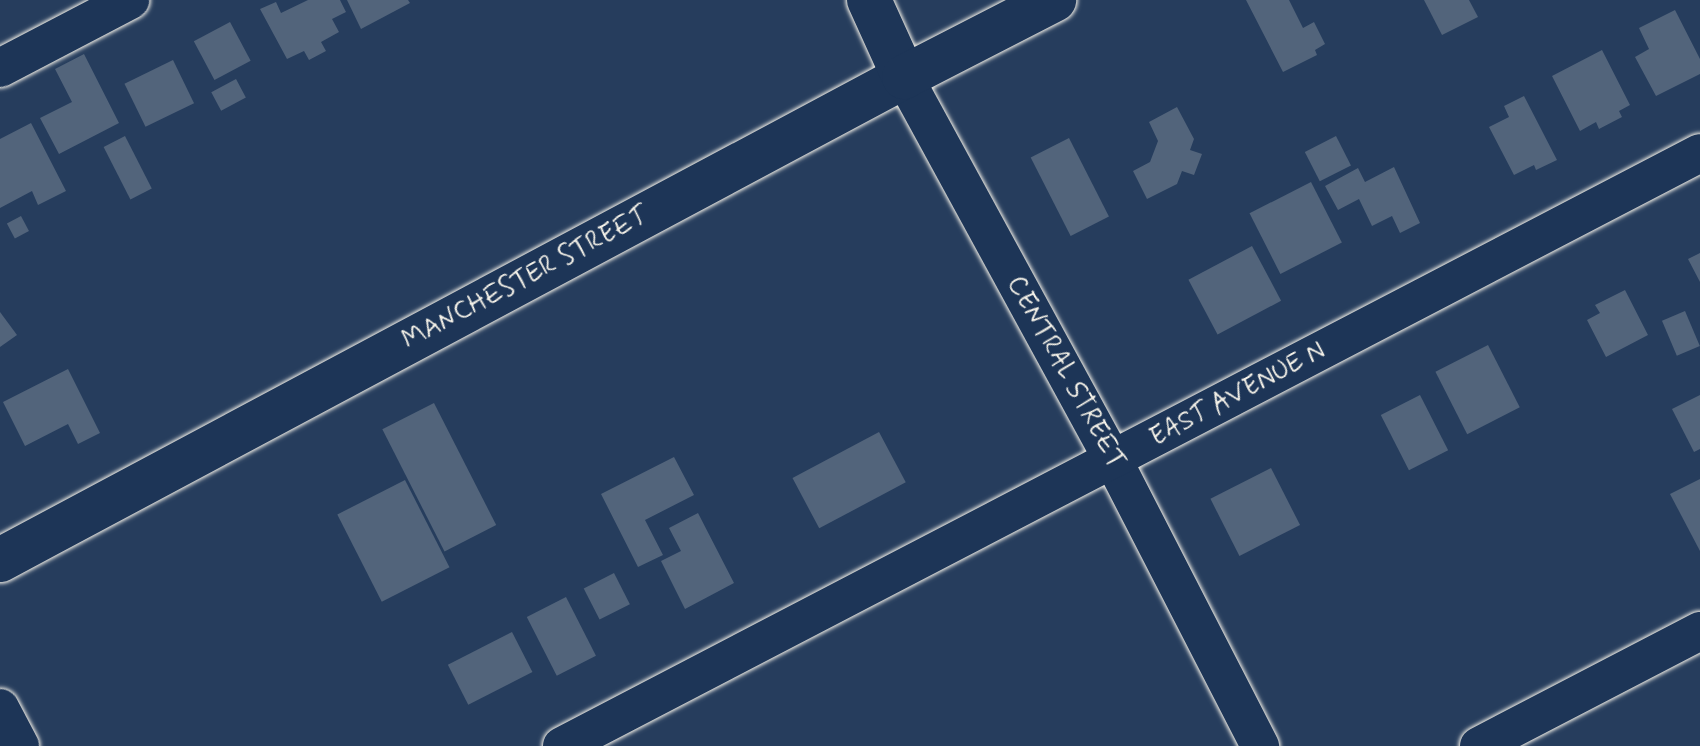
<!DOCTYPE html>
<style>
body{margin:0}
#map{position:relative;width:1700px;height:746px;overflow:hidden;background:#263d5d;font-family:Mynerve,sans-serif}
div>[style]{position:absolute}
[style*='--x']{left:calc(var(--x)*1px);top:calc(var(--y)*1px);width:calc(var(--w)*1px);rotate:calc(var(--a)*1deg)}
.building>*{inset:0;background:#52647b;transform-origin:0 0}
.roads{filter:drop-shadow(0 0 2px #f4f1e8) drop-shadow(0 0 2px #f4f1e8)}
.minor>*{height:38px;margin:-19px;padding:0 19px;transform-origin:19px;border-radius:19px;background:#1d3557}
.tertiary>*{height:44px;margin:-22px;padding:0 22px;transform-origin:22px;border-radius:22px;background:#1d3557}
.secondary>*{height:44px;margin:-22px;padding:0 22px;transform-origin:22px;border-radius:22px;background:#1d3557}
span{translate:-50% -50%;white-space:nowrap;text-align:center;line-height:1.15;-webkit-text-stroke:6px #1d3557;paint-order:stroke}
.street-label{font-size:26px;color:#f4f1e8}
</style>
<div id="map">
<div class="building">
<i style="clip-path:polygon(308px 0,340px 0,346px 12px,332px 19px,339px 32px,321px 42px,326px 51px,309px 60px,304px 51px,287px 59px,260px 9px,276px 2px,281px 13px)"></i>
<i style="clip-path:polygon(347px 0,408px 0,410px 3px,361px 29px)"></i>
<i style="clip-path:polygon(1246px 0,1289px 0,1303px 28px,1314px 22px,1325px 44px,1315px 50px,1317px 55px,1283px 72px)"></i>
<i style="clip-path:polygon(1424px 0,1469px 0,1478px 17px,1442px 35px)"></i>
<i style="clip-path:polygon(1675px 10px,1700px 59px,1700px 74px,1656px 96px,1635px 57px,1649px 49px,1639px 28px)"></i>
<i style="left:230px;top:22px;width:44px;height:41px;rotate:62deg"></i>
<i style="clip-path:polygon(1602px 50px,1630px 105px,1619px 111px,1622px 117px,1599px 129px,1596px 122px,1580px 131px,1552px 76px)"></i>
<i style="clip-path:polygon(84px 54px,119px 123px,59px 154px,40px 118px,72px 102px,55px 69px)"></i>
<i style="left:173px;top:60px;width:48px;height:54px;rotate:64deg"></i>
<i style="left:236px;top:79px;width:21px;height:28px;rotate:62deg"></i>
<i style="clip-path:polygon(1524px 96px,1557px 160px,1536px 170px,1534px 165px,1514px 175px,1489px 127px,1509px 117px,1504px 106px)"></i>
<i style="clip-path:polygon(1177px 107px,1194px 139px,1190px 150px,1202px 154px,1194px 175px,1182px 171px,1177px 184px,1147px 199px,1133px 171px,1150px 162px,1158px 141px,1149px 122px)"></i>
<i style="clip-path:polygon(31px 123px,66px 191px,38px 205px,32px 191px,0 208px,0 139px)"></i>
<i style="left:125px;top:136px;width:59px;height:24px;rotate:63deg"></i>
<i style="left:1336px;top:136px;width:33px;height:35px;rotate:63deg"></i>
<i style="left:1069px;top:138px;width:88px;height:43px;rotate:63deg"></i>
<i style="clip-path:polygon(1394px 167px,1420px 223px,1400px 233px,1392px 216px,1372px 226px,1359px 199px,1338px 210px,1325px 186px,1358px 168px,1365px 182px)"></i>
<i style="left:1311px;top:182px;width:68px;height:69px;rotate:63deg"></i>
<i style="left:21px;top:216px;width:17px;height:16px;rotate:62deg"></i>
<i style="left:1252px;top:246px;width:62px;height:72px;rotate:62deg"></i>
<i style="clip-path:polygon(1700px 253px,1700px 282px,1688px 259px)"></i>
<i style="clip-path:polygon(1625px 290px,1648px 335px,1606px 357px,1587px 320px,1600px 313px,1595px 305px)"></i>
<i style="left:1685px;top:311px;width:38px;height:25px;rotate:67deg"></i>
<i style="clip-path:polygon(0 312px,17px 335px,0 347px)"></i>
<i style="left:1488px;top:345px;width:70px;height:59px;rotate:63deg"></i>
<i style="clip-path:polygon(68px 369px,100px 433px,78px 444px,68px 424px,25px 446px,3px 402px)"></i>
<i style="left:1420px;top:395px;width:62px;height:44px;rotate:63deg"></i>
<i style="clip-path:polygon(1700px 395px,1700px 449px,1694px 452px,1672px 409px)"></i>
<i style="left:434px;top:403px;width:137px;height:58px;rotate:63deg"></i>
<i style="left:879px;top:432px;width:57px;height:98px;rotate:62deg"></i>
<i style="clip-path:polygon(674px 457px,694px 495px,645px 520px,663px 555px,638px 567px,601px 494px)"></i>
<i style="left:1271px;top:468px;width:64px;height:68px;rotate:63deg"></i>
<i style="clip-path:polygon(1700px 479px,1700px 551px,1670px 494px)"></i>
<i style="left:405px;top:480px;width:98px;height:76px;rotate:63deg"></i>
<i style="clip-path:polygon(698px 513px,734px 583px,685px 609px,661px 561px,681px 551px,669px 528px)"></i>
<i style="left:614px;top:573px;width:35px;height:34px;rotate:63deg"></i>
<i style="left:566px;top:597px;width:66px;height:44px;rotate:63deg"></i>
<i style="left:512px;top:632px;width:45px;height:72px;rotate:63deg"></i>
</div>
<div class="roads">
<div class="minor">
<i style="--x:0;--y:68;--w:147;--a:-27.6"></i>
<i style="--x:904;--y:77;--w:436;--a:61.4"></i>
<i style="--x:1113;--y:460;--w:322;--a:62.8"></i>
<i style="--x:0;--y:708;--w:43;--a:62.2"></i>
<i style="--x:562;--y:746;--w:1283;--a:-27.52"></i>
<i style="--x:1479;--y:746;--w:249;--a:-27.5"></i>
</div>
<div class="tertiary">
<i style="--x:0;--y:560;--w:1025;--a:-28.12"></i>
</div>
<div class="secondary">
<i style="--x:869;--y:0;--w:85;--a:65.6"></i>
<i style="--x:904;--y:77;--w:169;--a:-27.2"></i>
</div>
</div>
<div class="street-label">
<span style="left:526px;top:279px;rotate:-28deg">MANCHESTER STREET</span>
<span style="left:1065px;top:373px;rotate:61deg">CENTRAL STREET</span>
<span style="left:1238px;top:395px;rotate:-28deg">EAST AVENUE N</span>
</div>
</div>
